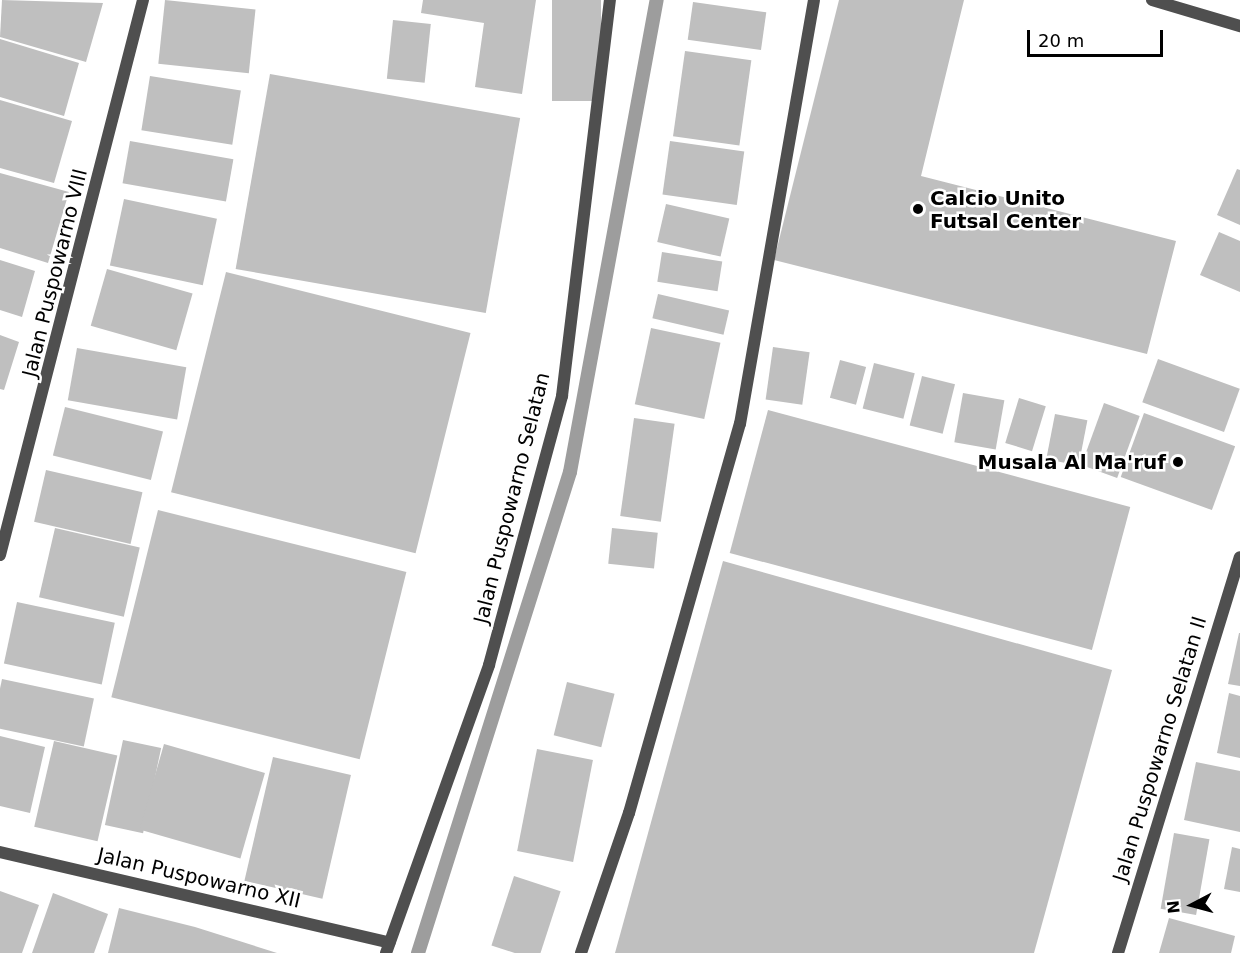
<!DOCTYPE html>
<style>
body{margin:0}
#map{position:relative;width:1240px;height:953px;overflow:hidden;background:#fff;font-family:"DejaVu Sans",sans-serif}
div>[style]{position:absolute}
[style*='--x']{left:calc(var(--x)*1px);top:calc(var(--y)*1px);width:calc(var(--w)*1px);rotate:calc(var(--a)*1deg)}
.stream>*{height:14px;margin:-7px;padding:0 7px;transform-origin:7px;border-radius:7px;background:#9d9d9d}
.building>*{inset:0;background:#bfbfbf;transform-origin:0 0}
.street>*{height:12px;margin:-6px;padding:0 6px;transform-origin:6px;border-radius:6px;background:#4f4f4f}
.dots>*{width:16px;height:16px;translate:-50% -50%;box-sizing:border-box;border:3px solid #fff;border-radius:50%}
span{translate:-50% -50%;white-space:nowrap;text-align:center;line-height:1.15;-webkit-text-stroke:5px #fff;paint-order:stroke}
.poi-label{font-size:20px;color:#000;font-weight:700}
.left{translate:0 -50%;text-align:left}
.right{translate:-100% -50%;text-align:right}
.street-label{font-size:20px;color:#000}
.north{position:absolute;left:1162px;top:875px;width:60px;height:60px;-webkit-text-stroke:4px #fff;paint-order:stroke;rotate:264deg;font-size:16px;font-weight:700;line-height:24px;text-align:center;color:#000}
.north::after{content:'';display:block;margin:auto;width:21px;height:27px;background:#000;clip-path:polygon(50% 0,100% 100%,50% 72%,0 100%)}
.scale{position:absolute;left:1027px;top:30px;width:136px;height:27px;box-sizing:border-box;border:3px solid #000;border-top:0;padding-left:8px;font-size:18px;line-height:21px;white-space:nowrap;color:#000;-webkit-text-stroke:4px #fff;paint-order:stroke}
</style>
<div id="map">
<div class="stream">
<i style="--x:418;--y:953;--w:504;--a:-72.46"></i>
<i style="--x:570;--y:472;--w:480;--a:-79.6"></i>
</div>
<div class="building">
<i style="clip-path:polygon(2px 0,103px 3px,86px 62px,0 37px)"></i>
<i style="left:165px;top:0;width:91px;height:64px;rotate:6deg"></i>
<i style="clip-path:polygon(423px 0,536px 0,522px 94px,475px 87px,484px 23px,421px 13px)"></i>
<i style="left:552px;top:0;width:49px;height:101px"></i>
<i style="clip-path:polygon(839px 0,964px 0,921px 176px,1176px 241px,1147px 354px,774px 260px)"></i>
<i style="left:693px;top:2px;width:74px;height:38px;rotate:8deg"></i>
<i style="left:393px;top:20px;width:38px;height:59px;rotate:6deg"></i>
<i style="clip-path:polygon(0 39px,79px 63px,64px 116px,0 97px)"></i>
<i style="left:685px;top:51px;width:67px;height:86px;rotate:8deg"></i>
<i style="left:270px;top:74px;width:254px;height:198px;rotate:10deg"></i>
<i style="left:150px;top:76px;width:92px;height:55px;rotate:9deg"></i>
<i style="clip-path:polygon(0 100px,72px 121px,54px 183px,0 168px)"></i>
<i style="left:130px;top:141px;width:105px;height:43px;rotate:10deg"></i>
<i style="left:670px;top:141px;width:75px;height:54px;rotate:8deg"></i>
<i style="clip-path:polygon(1237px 169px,1240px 170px,1240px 225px,1217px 215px)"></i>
<i style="clip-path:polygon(0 173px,69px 192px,48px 263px,0 248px)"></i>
<i style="left:124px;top:199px;width:95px;height:68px;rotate:12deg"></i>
<i style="left:666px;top:204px;width:65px;height:39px;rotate:13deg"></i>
<i style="clip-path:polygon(1219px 232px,1240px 241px,1240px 292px,1200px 275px)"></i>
<i style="left:662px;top:252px;width:61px;height:30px;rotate:9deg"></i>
<i style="clip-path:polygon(0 260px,35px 271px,22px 317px,0 310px)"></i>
<i style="left:107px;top:269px;width:89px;height:59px;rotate:16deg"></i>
<i style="left:226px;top:272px;width:252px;height:227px;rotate:14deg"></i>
<i style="left:658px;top:294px;width:73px;height:25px;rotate:13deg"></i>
<i style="left:651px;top:328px;width:71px;height:78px;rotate:12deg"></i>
<i style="clip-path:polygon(0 335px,19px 342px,4px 390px,0 389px)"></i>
<i style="left:773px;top:347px;width:37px;height:53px;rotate:8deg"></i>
<i style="left:77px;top:348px;width:111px;height:53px;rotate:10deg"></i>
<i style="left:1158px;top:359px;width:87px;height:46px;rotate:20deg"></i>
<i style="left:840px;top:360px;width:27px;height:39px;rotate:15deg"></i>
<i style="left:874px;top:363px;width:42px;height:47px;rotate:14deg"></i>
<i style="left:922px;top:376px;width:34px;height:51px;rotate:14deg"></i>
<i style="left:963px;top:393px;width:42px;height:50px;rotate:10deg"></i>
<i style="left:1019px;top:398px;width:28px;height:47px;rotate:17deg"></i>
<i style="left:1104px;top:403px;width:38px;height:66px;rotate:20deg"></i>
<i style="left:65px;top:407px;width:101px;height:50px;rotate:14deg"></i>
<i style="left:768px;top:410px;width:375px;height:148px;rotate:15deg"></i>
<i style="left:1144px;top:413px;width:97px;height:68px;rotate:20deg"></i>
<i style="left:1055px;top:414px;width:33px;height:46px;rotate:11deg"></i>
<i style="left:634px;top:418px;width:41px;height:99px;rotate:8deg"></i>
<i style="left:46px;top:470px;width:99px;height:53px;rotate:13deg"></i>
<i style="left:158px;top:510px;width:256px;height:193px;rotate:14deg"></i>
<i style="left:55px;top:528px;width:87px;height:71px;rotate:13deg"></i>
<i style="left:612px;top:528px;width:46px;height:36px;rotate:6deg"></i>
<i style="clip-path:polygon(723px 561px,1112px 670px,1034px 953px,615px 953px)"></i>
<i style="left:17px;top:602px;width:100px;height:63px;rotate:12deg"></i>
<i style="clip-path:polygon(1239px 633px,1240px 633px,1240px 686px,1228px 684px)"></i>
<i style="left:2px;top:679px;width:94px;height:49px;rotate:12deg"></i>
<i style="left:567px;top:682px;width:49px;height:55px;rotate:14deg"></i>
<i style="clip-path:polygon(1229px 693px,1240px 696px,1240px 758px,1217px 753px)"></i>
<i style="clip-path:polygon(0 736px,45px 747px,30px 813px,0 806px)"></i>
<i style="left:123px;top:740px;width:39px;height:87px;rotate:12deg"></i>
<i style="left:54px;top:741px;width:65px;height:88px;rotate:13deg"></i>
<i style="left:164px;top:744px;width:105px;height:89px;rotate:16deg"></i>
<i style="left:537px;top:749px;width:57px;height:104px;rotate:11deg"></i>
<i style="left:273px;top:757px;width:80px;height:127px;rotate:13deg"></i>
<i style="clip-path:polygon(1196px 762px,1240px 771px,1240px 832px,1184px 820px)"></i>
<i style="left:1174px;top:833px;width:36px;height:77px;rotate:10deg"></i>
<i style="clip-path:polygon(1232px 847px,1240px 849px,1240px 892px,1224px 889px)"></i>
<i style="left:514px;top:876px;width:49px;height:73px;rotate:18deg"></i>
<i style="clip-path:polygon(0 891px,39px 905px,22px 953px,0 953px)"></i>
<i style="clip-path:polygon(53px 893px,108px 914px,94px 953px,32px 953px)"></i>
<i style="clip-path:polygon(119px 908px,195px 927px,277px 953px,108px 953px)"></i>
<i style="clip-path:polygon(1169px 918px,1235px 936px,1231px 953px,1159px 953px)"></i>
</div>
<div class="street">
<i style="--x:1152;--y:0;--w:92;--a:16.5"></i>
<i style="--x:0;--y:555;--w:573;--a:-75.55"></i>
<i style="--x:0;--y:852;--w:400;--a:13.1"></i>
<i style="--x:386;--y:953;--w:306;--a:-70.3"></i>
<i style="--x:489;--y:665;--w:279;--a:-74.8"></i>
<i style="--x:562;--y:396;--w:399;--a:-83.1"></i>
<i style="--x:581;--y:953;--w:148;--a:-71.1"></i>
<i style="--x:629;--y:813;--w:405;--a:-74.1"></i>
<i style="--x:740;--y:424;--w:430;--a:-80.1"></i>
<i style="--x:1118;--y:953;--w:414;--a:-72.9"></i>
</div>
<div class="dots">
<i style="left:918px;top:209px;background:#000"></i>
<i style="left:1178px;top:462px;background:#000"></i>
</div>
<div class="poi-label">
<span class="left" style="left:930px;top:210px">Calcio Unito<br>Futsal Center</span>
<span class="right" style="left:1166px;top:462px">Musala Al Ma'ruf</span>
</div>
<div class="street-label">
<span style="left:55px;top:273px;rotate:-76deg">Jalan Puspowarno VIII</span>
<span style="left:512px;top:498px;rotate:-76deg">Jalan Puspowarno Selatan</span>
<span style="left:1160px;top:749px;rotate:-73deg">Jalan Puspowarno Selatan II</span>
<span style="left:199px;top:878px;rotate:13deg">Jalan Puspowarno XII</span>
</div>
<div class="north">N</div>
<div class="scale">20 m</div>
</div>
